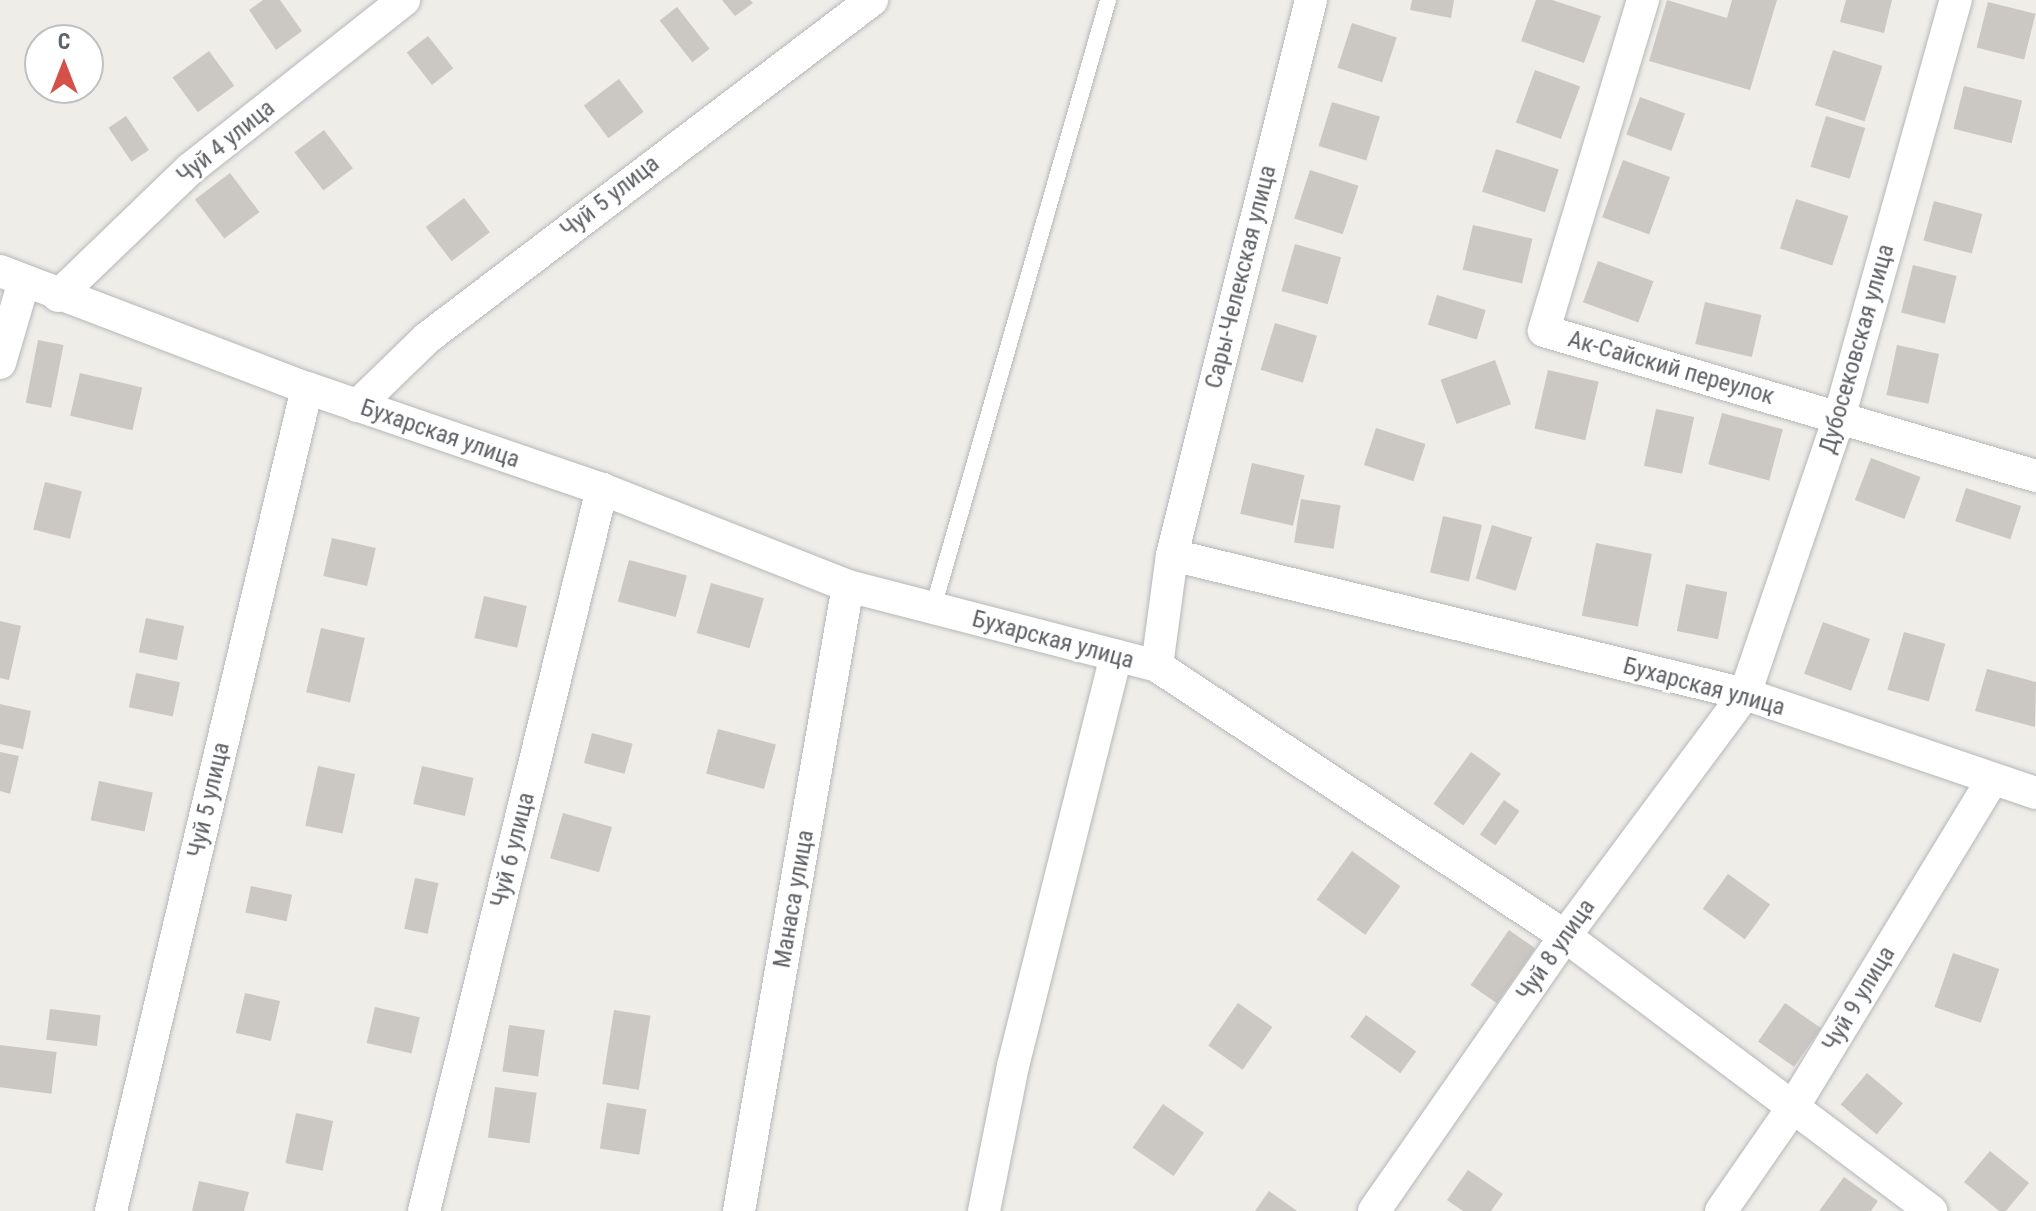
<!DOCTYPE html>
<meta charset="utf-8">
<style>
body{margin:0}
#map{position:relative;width:2036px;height:1211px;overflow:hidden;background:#efede8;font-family:"Roboto Condensed",sans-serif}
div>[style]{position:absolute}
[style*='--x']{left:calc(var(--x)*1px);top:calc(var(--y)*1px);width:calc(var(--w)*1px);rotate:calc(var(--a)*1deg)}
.building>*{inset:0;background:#cbc8c4;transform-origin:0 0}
.roads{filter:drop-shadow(0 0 2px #b4b7ba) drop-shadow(0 0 2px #b4b7ba)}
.lane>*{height:16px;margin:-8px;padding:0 8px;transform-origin:8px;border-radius:8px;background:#fff}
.street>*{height:32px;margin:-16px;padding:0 16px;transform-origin:16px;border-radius:16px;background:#fff}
span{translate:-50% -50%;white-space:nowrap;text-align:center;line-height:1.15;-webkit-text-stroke:6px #fff;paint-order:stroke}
.street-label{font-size:24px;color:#5f6266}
.north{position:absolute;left:24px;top:24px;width:80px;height:80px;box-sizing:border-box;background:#fff;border:2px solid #bfc0c2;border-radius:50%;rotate:0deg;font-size:22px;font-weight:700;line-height:32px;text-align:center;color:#5f6266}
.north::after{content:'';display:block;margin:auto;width:28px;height:36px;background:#d55048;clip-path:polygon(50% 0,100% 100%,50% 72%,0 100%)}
</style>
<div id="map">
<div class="building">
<i style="clip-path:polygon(263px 0,280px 0,302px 31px,276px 50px,249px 10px)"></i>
<i style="clip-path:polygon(722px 0,750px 0,753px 3px,735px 16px)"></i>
<i style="clip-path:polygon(1412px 0,1454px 0,1451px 18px,1410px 10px)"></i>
<i style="clip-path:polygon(1536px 0,1552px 0,1601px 16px,1584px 63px,1521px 41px)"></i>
<i style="clip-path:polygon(1667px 0,1727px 18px,1732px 0,1777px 0,1750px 90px,1649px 61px)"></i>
<i style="clip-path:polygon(1846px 0,1892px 0,1884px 33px,1840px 22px)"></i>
<i style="left:1988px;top:2px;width:49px;height:47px;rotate:14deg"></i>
<i style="left:677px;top:7px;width:53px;height:22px;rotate:52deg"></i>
<i style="left:1352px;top:23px;width:47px;height:47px;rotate:18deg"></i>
<i style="left:428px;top:36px;width:41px;height:27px;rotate:52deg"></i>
<i style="left:1833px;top:50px;width:52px;height:58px;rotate:18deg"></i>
<i style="left:209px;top:51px;width:43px;height:45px;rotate:54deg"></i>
<i style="left:1535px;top:70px;width:48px;height:56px;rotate:20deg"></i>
<i style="left:619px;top:79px;width:41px;height:44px;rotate:53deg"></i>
<i style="left:1964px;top:86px;width:60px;height:44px;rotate:14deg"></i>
<i style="left:1640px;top:97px;width:48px;height:40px;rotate:20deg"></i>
<i style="left:1332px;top:102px;width:50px;height:46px;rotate:17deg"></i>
<i style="left:126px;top:116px;width:41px;height:21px;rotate:56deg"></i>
<i style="left:1826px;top:116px;width:41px;height:53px;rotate:17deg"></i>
<i style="left:324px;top:130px;width:48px;height:37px;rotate:53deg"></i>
<i style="left:1496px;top:149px;width:66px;height:45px;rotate:18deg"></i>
<i style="left:1623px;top:160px;width:50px;height:61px;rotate:20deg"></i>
<i style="left:1310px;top:170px;width:51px;height:51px;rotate:18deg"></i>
<i style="left:230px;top:173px;width:49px;height:44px;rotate:53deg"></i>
<i style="left:464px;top:198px;width:43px;height:48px;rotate:53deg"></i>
<i style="left:1796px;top:199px;width:55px;height:52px;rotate:18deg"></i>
<i style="left:1934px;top:201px;width:50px;height:41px;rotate:15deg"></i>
<i style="left:1473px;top:225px;width:61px;height:46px;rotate:13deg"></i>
<i style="left:1295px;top:244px;width:48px;height:49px;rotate:16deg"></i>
<i style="left:1598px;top:261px;width:59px;height:44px;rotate:20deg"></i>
<i style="left:1913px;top:265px;width:45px;height:49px;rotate:14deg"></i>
<i style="left:1437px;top:295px;width:51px;height:31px;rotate:17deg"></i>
<i style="left:1705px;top:302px;width:58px;height:43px;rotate:13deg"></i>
<i style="left:1275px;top:323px;width:44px;height:49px;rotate:17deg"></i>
<i style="left:38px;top:340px;width:26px;height:64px;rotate:11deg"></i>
<i style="left:1897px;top:345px;width:43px;height:51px;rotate:12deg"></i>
<i style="left:1495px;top:360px;width:47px;height:58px;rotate:70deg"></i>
<i style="left:1548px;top:370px;width:52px;height:60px;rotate:13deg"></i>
<i style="left:80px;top:373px;width:64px;height:44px;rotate:13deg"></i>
<i style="left:1656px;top:409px;width:39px;height:58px;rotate:12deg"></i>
<i style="left:1722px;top:413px;width:63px;height:53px;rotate:15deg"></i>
<i style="left:1376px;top:428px;width:52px;height:39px;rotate:18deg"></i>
<i style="left:1871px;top:458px;width:53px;height:45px;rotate:21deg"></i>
<i style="left:1252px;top:463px;width:54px;height:52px;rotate:13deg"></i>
<i style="left:45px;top:482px;width:38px;height:49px;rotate:14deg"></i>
<i style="left:1966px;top:488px;width:58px;height:35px;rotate:18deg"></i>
<i style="left:1301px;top:499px;width:40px;height:44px;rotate:9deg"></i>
<i style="left:1443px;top:516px;width:40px;height:58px;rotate:13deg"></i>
<i style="left:1492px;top:525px;width:42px;height:56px;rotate:17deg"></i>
<i style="left:332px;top:538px;width:45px;height:39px;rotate:13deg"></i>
<i style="left:1596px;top:543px;width:57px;height:74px;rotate:11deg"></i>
<i style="left:629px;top:560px;width:60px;height:43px;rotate:15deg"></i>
<i style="left:711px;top:583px;width:55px;height:52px;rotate:16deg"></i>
<i style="left:1686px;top:584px;width:42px;height:48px;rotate:11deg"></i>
<i style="left:484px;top:596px;width:44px;height:43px;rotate:13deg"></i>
<i style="left:146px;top:618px;width:39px;height:35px;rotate:12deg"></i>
<i style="clip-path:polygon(0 621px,21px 626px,9px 680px,0 678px)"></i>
<i style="left:1823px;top:622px;width:50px;height:55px;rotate:20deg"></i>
<i style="left:321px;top:628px;width:45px;height:66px;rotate:13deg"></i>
<i style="left:1904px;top:632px;width:43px;height:60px;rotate:16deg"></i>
<i style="clip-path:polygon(1987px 669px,2036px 682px,2035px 727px,1975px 711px)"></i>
<i style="left:136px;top:673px;width:45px;height:35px;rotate:12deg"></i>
<i style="clip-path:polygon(0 704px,31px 711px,23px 749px,0 744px)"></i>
<i style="left:718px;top:729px;width:60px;height:46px;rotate:15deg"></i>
<i style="left:592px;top:733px;width:42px;height:31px;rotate:15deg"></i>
<i style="clip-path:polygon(0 752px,19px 756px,10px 794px,0 791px)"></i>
<i style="left:1471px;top:752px;width:37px;height:64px;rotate:36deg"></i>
<i style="left:318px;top:766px;width:38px;height:61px;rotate:12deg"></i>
<i style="left:422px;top:766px;width:53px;height:39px;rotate:13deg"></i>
<i style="left:99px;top:781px;width:55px;height:40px;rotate:12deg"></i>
<i style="left:1504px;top:800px;width:19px;height:42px;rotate:35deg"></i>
<i style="left:563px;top:813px;width:51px;height:47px;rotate:16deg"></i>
<i style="left:1352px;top:851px;width:60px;height:60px;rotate:36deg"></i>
<i style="left:1728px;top:874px;width:52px;height:43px;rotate:36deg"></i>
<i style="left:415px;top:878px;width:24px;height:52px;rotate:12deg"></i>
<i style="left:251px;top:886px;width:42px;height:27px;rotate:12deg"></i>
<i style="left:1509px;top:930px;width:32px;height:67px;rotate:35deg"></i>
<i style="left:1953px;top:953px;width:49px;height:57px;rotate:19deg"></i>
<i style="left:245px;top:993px;width:36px;height:41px;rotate:13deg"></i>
<i style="left:1238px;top:1003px;width:42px;height:52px;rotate:35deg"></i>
<i style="left:1785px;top:1003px;width:44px;height:47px;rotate:35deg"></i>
<i style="left:375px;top:1007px;width:46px;height:37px;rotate:13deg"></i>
<i style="left:50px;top:1009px;width:51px;height:31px;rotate:7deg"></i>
<i style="left:614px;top:1010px;width:37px;height:75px;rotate:9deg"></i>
<i style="left:1366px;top:1015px;width:62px;height:27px;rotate:36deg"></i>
<i style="left:509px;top:1025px;width:36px;height:47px;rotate:8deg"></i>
<i style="left:0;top:1045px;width:57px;height:42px;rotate:7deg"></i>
<i style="left:1867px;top:1073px;width:47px;height:41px;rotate:40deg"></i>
<i style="left:495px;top:1087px;width:42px;height:51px;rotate:8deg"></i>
<i style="left:607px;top:1103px;width:40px;height:46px;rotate:9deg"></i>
<i style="left:1163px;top:1104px;width:50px;height:53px;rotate:35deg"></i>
<i style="left:296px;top:1113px;width:38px;height:51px;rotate:12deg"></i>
<i style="clip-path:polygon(1990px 1151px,2029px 1183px,2006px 1211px,1999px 1211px,1964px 1182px)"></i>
<i style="clip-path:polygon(1468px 1170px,1503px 1194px,1491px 1211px,1463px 1211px,1447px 1200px)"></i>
<i style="clip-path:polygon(1844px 1177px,1878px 1201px,1871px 1211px,1819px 1211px)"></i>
<i style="clip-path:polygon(199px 1181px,249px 1192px,244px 1211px,192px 1211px)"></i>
<i style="clip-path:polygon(1269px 1191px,1297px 1211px,1255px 1211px)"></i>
</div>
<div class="roads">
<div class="lane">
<i style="--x:933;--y:608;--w:633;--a:-73.94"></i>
</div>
<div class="street">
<i style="--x:1643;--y:0;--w:345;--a:106.7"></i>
<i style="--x:1544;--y:331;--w:513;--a:16.42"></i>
<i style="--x:0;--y:271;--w:329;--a:20.9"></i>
<i style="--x:307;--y:388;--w:312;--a:18.9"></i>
<i style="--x:602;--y:489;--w:264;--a:21.5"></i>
<i style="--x:848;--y:586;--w:319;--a:14.5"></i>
<i style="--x:1157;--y:666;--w:112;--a:-82.3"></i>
<i style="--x:1172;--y:555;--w:572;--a:-75.94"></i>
<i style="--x:58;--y:296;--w:183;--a:-43.9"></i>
<i style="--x:190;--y:169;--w:273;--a:-38.3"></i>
<i style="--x:0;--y:363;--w:85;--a:-73.7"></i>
<i style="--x:357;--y:406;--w:98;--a:-44.2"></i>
<i style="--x:427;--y:338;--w:559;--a:-37.22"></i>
<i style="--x:1172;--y:555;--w:590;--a:13.64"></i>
<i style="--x:1745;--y:694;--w:307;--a:18.8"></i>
<i style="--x:1157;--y:666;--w:489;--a:33.5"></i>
<i style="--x:1565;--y:936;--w:458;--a:36.9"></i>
<i style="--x:111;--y:1211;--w:846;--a:-76.6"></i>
<i style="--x:424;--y:1211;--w:744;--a:-76.15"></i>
<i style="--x:739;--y:1211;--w:634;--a:-80.11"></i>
<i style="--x:984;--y:1211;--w:148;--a:-78.7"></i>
<i style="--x:1013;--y:1066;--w:423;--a:-75.9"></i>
<i style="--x:1374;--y:1211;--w:335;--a:-55.2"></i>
<i style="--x:1565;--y:936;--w:302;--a:-53.4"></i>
<i style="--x:1745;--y:694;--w:292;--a:-71.2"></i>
<i style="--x:1839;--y:418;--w:434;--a:-74.4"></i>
<i style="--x:1721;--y:1211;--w:130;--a:-55.3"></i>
<i style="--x:1795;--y:1104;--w:377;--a:-58.7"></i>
</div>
</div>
<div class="street-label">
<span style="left:226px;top:142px;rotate:-39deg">Чуй 4 улица</span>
<span style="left:610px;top:197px;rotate:-38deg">Чуй 5 улица</span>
<span style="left:1241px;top:277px;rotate:-76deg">Сары-Челекская улица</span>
<span style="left:1857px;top:349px;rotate:-74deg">Дубосековская улица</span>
<span style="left:1671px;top:368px;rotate:16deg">Ак-Сайский переулок</span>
<span style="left:440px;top:434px;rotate:19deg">Бухарская улица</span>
<span style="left:1053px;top:640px;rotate:15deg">Бухарская улица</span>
<span style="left:1704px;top:687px;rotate:15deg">Бухарская улица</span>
<span style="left:209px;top:800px;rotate:-77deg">Чуй 5 улица</span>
<span style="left:513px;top:850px;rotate:-76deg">Чуй 6 улица</span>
<span style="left:794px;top:899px;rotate:-80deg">Манаса улица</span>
<span style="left:1556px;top:950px;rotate:-55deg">Чуй 8 улица</span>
<span style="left:1859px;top:999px;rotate:-59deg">Чуй 9 улица</span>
</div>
<div class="north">С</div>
</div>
